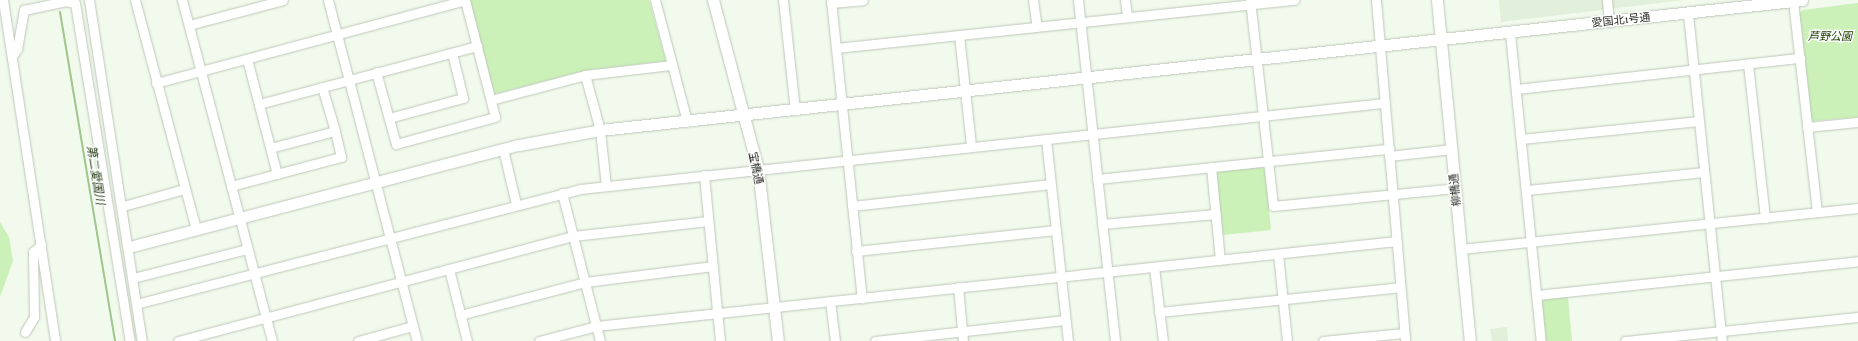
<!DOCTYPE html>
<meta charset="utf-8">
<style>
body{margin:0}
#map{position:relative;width:1858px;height:341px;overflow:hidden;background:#f1faec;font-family:"Playfair Display","Noto Sans JP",serif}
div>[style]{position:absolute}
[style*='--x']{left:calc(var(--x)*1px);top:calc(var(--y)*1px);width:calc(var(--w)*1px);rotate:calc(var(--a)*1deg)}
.built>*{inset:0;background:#e2f0db}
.green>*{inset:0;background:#cbf1b8}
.stream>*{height:2px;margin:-1px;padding:0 1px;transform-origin:1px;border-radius:1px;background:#9fc68b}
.roads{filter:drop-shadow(0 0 1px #bdc7b9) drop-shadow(0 0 1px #bdc7b9)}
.minor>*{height:9px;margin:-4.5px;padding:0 4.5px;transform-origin:4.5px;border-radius:4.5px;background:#fff}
.tertiary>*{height:11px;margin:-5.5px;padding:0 5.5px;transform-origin:5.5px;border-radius:5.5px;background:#fff}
span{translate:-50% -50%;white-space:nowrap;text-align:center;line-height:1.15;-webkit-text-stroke:3px #fff;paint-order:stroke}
.street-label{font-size:11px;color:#292c27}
.park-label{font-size:11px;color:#1e4001;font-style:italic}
.water-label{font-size:12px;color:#1e360d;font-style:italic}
</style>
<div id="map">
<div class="built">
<i style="clip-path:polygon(1499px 0,1684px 0,1501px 22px)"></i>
<i style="clip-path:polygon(1507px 327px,1508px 341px,1492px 341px,1490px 329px)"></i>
</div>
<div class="green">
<i style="clip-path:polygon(470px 0,649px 0,666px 61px,588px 70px,494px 94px)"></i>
<i style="clip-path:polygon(1858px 3px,1858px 117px,1813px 121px,1810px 117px,1798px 15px,1803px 10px)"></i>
<i style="clip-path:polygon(1260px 167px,1265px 169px,1271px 230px,1223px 235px,1216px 175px,1218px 171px)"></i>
<i style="clip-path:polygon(0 222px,9px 237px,13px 261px,0 297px)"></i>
<i style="clip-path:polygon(1568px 297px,1572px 341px,1545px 341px,1542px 302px,1545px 298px)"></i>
</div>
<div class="stream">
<i style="--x:60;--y:12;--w:334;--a:80.5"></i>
</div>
<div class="roads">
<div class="minor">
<i style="--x:3;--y:0;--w:345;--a:81.3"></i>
<i style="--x:89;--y:0;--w:345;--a:81.2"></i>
<i style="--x:135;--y:0;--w:238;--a:75.1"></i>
<i style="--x:182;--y:0;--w:353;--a:75.2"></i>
<i style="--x:328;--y:0;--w:352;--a:75.4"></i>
<i style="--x:655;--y:0;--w:125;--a:75.2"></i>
<i style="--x:783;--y:0;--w:111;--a:83.8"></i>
<i style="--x:831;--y:0;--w:300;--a:84.1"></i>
<i style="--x:1033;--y:0;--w:27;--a:82"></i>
<i style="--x:1078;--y:0;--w:343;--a:83.8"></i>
<i style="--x:1125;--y:0;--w:17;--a:83"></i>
<i style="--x:1250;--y:0;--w:207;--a:83.6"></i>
<i style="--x:1273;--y:206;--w:183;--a:-5.6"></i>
<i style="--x:1376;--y:0;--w:342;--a:85.1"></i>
<i style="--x:1607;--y:0;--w:21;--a:85"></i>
<i style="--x:1793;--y:1;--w:211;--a:83.5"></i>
<i style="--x:831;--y:3;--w:32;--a:-5"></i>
<i style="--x:1688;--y:14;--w:329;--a:84.1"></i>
<i style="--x:189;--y:25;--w:97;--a:-14.9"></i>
<i style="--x:1510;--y:33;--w:310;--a:84.3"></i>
<i style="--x:959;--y:35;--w:112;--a:83.8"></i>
<i style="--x:836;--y:48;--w:461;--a:-6"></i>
<i style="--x:12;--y:56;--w:9;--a:-54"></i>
<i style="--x:17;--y:49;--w:40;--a:-80"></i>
<i style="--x:24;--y:10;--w:43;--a:-12.1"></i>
<i style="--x:66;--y:1;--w:9;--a:13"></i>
<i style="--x:75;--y:3;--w:342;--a:80.8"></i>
<i style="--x:247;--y:59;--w:119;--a:75.4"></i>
<i style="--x:1748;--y:64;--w:155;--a:83.7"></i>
<i style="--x:376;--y:72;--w:75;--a:74.5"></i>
<i style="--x:396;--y:144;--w:103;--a:-15.3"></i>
<i style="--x:495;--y:117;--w:121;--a:-104.4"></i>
<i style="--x:585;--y:75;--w:57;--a:74.7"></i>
<i style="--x:600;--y:130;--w:56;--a:83.9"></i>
<i style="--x:156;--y:83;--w:320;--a:-15"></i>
<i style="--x:322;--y:87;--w:46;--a:73.5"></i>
<i style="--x:1517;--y:89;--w:285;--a:-6.3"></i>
<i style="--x:491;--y:100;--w:97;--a:-14.9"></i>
<i style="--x:585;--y:75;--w:88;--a:-6.6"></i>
<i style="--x:259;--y:104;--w:226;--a:-14.9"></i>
<i style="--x:389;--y:118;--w:77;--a:-15.1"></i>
<i style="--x:463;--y:98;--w:46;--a:-103.7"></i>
<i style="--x:1807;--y:127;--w:51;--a:-5.6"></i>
<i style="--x:1046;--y:139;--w:203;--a:83.8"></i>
<i style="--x:1521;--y:139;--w:179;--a:-5.8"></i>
<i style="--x:503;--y:149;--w:57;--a:76.7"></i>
<i style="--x:1389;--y:156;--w:63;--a:-6.3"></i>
<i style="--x:1211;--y:167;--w:93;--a:84.5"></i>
<i style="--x:704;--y:175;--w:167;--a:84.5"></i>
<i style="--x:1097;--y:179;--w:294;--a:-5.9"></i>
<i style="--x:231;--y:186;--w:114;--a:-14.8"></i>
<i style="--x:341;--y:157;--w:27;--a:-103"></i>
<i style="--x:335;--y:131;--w:67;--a:165.3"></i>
<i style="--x:1527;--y:190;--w:178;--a:-5.8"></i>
<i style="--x:562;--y:193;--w:153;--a:75.6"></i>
<i style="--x:123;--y:206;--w:63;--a:-15.6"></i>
<i style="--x:852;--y:206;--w:200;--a:-6.3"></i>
<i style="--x:1102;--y:224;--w:114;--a:-5"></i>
<i style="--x:1461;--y:249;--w:399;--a:-5.9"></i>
<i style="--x:856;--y:251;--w:201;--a:-6"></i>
<i style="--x:1278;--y:254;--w:87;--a:84.1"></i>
<i style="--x:1154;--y:267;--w:75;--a:83.1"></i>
<i style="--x:449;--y:269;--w:74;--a:76"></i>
<i style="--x:133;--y:278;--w:118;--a:-14.3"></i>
<i style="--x:958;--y:287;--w:54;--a:84.7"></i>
<i style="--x:1537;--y:295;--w:323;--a:-6"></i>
<i style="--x:830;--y:301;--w:40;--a:82.9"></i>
<i style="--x:136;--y:304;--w:459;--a:-14.5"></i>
<i style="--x:580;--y:189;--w:809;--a:-6.11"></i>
<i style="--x:1159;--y:312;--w:242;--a:-5.9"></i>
<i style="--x:460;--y:315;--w:129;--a:-14.8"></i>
<i style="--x:585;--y:282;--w:129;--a:-7.1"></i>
<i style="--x:25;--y:332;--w:17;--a:-59"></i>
<i style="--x:34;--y:317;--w:65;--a:-90.9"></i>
<i style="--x:33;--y:252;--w:11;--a:-41"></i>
<i style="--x:178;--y:341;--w:409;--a:-14.9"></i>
<i style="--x:573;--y:236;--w:136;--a:-6.3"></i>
<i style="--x:358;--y:341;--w:57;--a:-15.3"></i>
<i style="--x:539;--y:341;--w:59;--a:-14.7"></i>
<i style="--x:596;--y:326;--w:805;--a:-6.06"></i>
<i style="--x:875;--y:341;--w:191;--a:-6.3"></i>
<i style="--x:1323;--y:341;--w:81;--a:-5.6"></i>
<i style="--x:1625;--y:341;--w:234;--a:-5.9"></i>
</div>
<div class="tertiary">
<i style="--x:713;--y:0;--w:175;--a:75.1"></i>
<i style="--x:758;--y:169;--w:173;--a:83.4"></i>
<i style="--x:1437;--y:0;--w:343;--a:84.5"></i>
<i style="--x:129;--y:247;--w:403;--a:-14.7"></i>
<i style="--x:519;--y:145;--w:82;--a:-10.5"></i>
<i style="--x:600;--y:130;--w:1209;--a:-6.17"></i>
</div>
</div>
<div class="street-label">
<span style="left:1621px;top:20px;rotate:-6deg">愛国北1号通</span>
<span style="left:756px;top:168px;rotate:79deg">宝橋通</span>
<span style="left:1455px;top:190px;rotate:-95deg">柳橋通</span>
</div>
<div class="park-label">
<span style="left:1830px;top:36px">芦野公園</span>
</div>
<div class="water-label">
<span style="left:96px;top:175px;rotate:81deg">第二愛国川</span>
</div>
</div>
